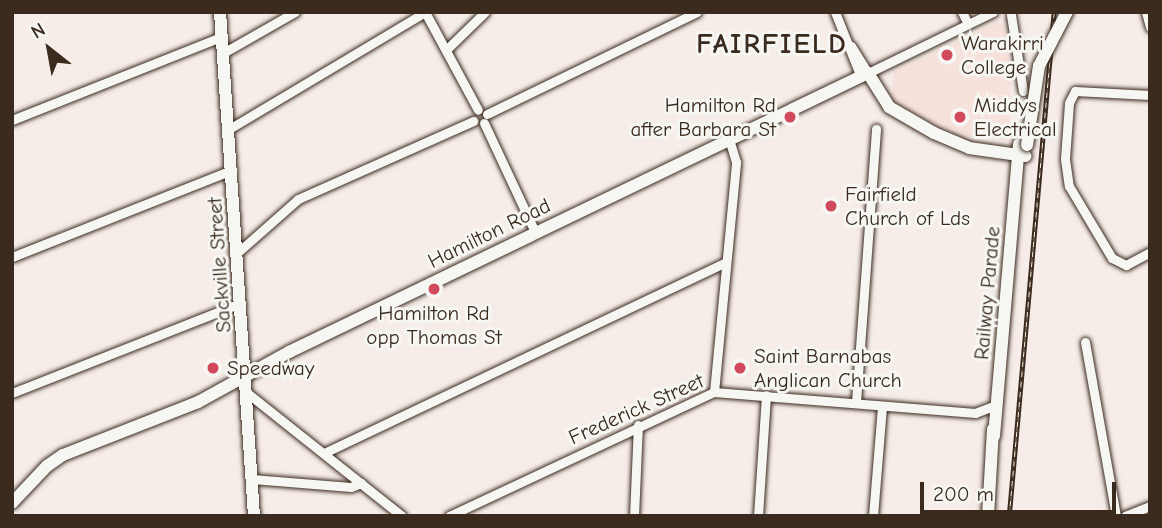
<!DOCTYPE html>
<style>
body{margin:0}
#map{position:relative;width:1162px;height:528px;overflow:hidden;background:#f6ede8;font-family:"Comic Neue",sans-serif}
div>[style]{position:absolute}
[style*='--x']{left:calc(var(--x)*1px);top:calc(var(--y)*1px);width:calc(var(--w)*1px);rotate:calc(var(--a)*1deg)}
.built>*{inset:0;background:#f7e2db}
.roads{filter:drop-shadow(0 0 2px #3b2a1e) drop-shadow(0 0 2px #3b2a1e)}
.minor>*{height:9px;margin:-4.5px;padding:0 4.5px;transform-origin:4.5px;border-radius:4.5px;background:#f6f6f2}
.major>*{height:12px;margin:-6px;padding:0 6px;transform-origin:6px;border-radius:6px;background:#f6f6f2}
.rail>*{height:4.5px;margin-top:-2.25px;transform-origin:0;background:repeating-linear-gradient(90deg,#f6f6f2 0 5px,#3b2a1e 0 10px);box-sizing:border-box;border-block:2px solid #3b2a1e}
.bridges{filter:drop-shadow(0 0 2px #3b2a1e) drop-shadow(0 0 2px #3b2a1e)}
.major-bridge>*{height:12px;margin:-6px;padding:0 6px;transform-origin:6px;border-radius:6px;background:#f6f6f2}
.dots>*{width:19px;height:19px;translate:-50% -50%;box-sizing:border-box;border:4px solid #f6f6f2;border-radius:50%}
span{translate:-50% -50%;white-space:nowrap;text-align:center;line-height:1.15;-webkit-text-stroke:6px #f6f6f2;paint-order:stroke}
.poi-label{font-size:21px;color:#3b2a1e}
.left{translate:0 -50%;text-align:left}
.right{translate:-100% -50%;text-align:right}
.street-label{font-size:21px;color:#3b2a1e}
.district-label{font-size:28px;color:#3b2a1e;font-weight:700;letter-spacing:2px}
.frame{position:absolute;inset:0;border:14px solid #3b2a1e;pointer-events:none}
.north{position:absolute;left:14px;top:14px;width:70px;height:70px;-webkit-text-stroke:5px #f6f6f2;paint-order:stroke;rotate:329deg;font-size:19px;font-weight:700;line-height:28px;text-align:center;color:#3b2a1e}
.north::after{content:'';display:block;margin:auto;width:24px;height:32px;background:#3b2a1e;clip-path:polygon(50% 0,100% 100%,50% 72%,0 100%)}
.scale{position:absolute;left:920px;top:482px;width:196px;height:32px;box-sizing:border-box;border:4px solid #3b2a1e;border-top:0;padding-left:9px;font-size:21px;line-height:24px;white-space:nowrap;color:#3b2a1e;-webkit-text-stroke:5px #f6f6f2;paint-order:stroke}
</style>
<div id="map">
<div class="built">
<i style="clip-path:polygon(997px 22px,1004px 26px,1011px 72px,1009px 141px,966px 136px,965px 140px,891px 100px,894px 72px)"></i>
</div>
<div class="roads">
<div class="minor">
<i style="--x:425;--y:12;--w:111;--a:61.6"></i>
<i style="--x:835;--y:12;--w:70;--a:68.2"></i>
<i style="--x:962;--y:12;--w:13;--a:63"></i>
<i style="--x:1146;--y:12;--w:16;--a:75"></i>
<i style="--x:1011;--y:15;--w:77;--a:81"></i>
<i style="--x:851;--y:46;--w:32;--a:58"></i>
<i style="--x:868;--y:73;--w:139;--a:-26"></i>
<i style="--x:446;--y:50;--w:54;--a:-44.3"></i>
<i style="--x:223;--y:53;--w:83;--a:-29.7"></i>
<i style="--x:1150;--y:95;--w:75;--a:-176.9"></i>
<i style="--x:1075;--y:91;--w:13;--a:117"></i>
<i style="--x:1069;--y:103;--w:56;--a:94.1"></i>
<i style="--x:1065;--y:159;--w:27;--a:82"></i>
<i style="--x:1069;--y:186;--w:84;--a:59.2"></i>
<i style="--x:1112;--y:258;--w:16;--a:27"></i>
<i style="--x:1126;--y:265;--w:27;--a:-28"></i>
<i style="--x:487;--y:114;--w:233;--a:-25.9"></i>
<i style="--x:12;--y:120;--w:225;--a:-21.7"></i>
<i style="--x:484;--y:123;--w:120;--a:64.9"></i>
<i style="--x:229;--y:129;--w:228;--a:-30.8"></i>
<i style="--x:237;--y:253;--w:81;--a:-41.5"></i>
<i style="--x:298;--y:199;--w:192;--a:-24"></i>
<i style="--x:12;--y:257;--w:237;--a:-21.6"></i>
<i style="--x:1085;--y:342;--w:177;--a:79.9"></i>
<i style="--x:246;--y:392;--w:199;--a:38.5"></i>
<i style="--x:714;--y:392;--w:231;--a:-84.5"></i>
<i style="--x:736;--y:162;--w:24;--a:-107"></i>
<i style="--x:12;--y:393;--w:246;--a:-21.5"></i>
<i style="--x:856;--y:402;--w:274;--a:-85.8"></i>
<i style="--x:324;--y:453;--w:444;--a:-25.4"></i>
<i style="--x:252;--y:479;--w:99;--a:4.6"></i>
<i style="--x:351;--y:487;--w:11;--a:-22"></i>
<i style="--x:449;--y:516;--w:293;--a:-25.1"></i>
<i style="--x:714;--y:392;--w:262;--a:4.6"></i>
<i style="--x:975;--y:413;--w:19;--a:-21"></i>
<i style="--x:634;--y:516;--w:91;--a:-87.5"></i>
<i style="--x:758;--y:516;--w:121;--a:-86.2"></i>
<i style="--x:873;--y:516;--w:110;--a:-85.3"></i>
<i style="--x:1125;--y:516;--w:27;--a:-22"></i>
</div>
<div class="major">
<i style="--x:220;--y:12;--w:505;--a:86.14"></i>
<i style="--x:994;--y:436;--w:293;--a:-85.1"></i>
<i style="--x:12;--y:503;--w:51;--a:-46.6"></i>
<i style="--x:47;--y:466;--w:19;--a:-35"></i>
<i style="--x:63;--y:455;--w:145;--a:-21.4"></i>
<i style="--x:198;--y:402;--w:104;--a:-28.8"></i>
<i style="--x:289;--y:352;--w:643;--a:-25.73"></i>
<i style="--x:868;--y:73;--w:40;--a:58"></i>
<i style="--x:889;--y:107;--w:52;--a:30"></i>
<i style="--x:934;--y:133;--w:38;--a:23"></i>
<i style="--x:969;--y:148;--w:57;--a:8.1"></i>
<i style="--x:988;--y:516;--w:87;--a:-86.7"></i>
</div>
</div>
<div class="rail">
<i style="--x:1009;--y:516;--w:506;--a:-84.9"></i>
</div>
<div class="bridges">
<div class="major-bridge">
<i style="--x:1027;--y:145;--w:80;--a:-81.4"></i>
<i style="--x:1039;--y:66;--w:61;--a:-62.6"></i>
</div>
</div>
<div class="dots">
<i style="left:947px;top:55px;background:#d1495b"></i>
<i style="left:790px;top:117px;background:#d1495b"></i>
<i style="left:960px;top:117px;background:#d1495b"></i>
<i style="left:831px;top:206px;background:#d1495b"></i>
<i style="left:434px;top:289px;background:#d1495b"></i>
<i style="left:213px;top:368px;background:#d1495b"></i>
<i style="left:740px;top:368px;background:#d1495b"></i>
</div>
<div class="poi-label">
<span class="left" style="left:961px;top:55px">Warakirri<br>College</span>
<span class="right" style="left:776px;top:117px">Hamilton Rd<br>after Barbara St</span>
<span class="left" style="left:974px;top:117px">Middys<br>Electrical</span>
<span class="left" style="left:845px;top:206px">Fairfield<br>Church of Lds</span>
<span style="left:434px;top:325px">Hamilton Rd<br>opp Thomas St</span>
<span class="left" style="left:754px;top:368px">Saint Barnabas<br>Anglican Church</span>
<span class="left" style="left:227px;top:368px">Speedway</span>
</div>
<div class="street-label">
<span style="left:489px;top:233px;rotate:-26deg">Hamilton Road</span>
<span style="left:219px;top:265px;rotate:-94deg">Sackville Street</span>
<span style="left:987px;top:293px;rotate:-85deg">Railway Parade</span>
<span style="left:636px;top:409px;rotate:-24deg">Frederick Street</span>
</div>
<div class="district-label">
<span style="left:772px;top:44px">FAIRFIELD</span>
</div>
<div class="frame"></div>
<div class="north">N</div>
<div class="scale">200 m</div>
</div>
